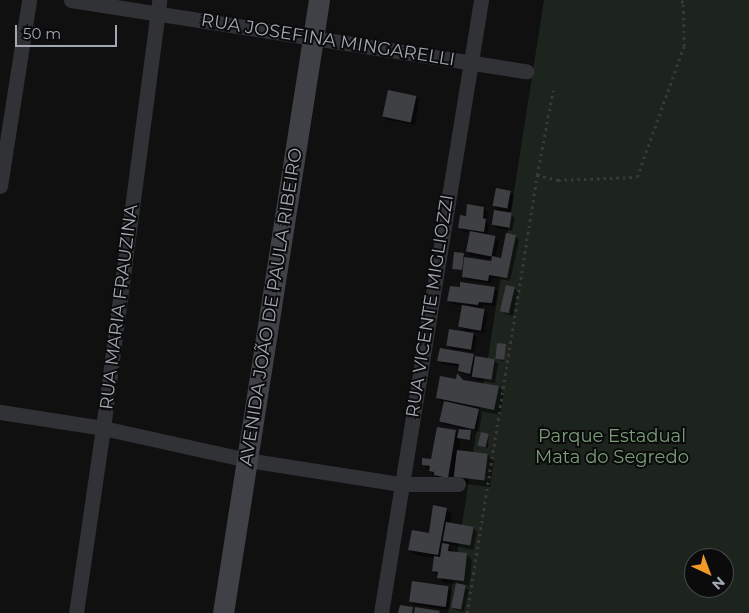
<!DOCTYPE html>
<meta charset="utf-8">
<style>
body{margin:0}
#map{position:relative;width:749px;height:613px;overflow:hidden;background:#101011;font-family:Montserrat,sans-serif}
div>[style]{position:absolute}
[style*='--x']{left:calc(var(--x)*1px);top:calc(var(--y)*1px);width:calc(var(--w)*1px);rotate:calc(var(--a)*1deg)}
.green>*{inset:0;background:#1c241d}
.shadow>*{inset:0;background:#0007}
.building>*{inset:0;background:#3f4044;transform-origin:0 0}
.path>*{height:2.5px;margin-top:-1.25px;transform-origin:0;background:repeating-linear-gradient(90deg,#37393d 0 2.5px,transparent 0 6.5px)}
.street>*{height:15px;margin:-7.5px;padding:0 7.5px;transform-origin:7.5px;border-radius:7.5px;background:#313236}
.secondary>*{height:21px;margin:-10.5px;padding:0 10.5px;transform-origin:10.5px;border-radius:10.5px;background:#3f4146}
span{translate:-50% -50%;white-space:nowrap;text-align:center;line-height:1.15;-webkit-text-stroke:4px #0b0b0c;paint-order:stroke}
.street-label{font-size:18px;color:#a1a8b2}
.park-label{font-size:18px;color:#799e77}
.north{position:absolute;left:684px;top:548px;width:50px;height:50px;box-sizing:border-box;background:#0b0b0c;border:1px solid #474a4e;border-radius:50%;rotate:137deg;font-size:14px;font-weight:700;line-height:20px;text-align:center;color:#a1a8b2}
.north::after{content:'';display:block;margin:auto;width:18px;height:22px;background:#f29a27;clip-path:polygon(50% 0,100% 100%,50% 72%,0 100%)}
.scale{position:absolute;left:15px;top:25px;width:102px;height:22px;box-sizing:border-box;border:2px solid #a1a8b2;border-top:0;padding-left:6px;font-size:15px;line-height:18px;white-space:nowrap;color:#a1a8b2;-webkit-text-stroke:4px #0b0b0c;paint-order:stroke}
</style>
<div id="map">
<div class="green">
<i style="clip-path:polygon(evenodd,544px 0,749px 0,749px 613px,448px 613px,544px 0,694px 558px,724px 558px,724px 588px,694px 588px,694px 558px)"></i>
</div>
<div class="shadow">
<i style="clip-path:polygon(416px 97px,419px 100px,415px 125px,388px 120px,384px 117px)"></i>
<i style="clip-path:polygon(510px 192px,514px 196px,511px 212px,508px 212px,515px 218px,512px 231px,496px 228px,492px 224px,500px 212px,494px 206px)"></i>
<i style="clip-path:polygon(484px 208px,488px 212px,486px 221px,489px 224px,487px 236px,495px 237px,499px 241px,495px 258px,502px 260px,515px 236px,519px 240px,510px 281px,492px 277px,491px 284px,467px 280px,463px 277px,464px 271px,452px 268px,463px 254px,464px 259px,492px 263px,493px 260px,471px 256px,467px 252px,471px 232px,463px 231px,460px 227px,467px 217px)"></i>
<i style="clip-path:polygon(494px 288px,498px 292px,495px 306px,483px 305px,482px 309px,488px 313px,484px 333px,470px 331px,477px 338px,474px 352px,451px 349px,447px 345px,466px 333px,460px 326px,463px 306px,452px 304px,448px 300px)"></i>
<i style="clip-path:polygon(514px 289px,518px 292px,513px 316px,505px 314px,502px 311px)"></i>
<i style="clip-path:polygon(505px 345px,504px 361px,498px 360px,496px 358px)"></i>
<i style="clip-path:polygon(473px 355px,476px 358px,494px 360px,498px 364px,495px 383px,477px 380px,473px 377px,463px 374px,459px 371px,460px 367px,442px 364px,439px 360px)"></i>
<i style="clip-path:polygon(463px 381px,499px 387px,504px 393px,500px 415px,479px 411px,482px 413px,479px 432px,468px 429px,472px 433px,471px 441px,461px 439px,459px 451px,488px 455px,494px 461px,490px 487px,441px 481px,423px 465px,432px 461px,456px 431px,459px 435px,460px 428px,444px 424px,440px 421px,444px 404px,437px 398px)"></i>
<i style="clip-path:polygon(489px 435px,488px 448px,481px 447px,480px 445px)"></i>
<i style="clip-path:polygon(446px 509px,452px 515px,450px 524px,473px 528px,477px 532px,473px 550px,447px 544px,454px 553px,466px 554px,472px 560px,469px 586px,464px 585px,469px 590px,464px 612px,456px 610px,452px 607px,457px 584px,444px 583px,434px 571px,435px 558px,415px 555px,409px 550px,430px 534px)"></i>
<i style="clip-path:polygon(448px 587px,452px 591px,449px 610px,414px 605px,411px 601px)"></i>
</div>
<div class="building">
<i style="left:388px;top:90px;width:29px;height:27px;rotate:12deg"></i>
<i style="left:496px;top:188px;width:15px;height:18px;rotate:11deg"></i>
<i style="clip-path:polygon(467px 204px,484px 207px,483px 218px,486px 219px,484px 232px,458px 228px,460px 215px,466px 216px)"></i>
<i style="left:494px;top:210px;width:18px;height:15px;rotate:9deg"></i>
<i style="left:470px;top:231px;width:26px;height:21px;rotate:11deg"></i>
<i style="clip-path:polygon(506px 233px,516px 235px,507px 278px,489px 275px,488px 281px,462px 277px,464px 257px,491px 261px,490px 269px,492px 256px,501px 258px)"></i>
<i style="left:454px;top:252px;width:10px;height:17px;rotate:6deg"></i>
<i style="clip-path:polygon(460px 282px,495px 287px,492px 303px,479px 302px,478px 305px,447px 301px,450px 286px,460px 287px)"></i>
<i style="left:506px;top:285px;width:9px;height:27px;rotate:13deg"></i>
<i style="left:462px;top:305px;width:23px;height:22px;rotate:10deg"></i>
<i style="left:449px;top:329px;width:25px;height:17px;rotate:9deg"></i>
<i style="left:497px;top:343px;width:9px;height:16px;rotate:6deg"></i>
<i style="clip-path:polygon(440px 348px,474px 354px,470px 374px,458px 371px,459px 364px,437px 361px)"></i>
<i style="left:475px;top:356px;width:20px;height:21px;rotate:9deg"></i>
<i style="clip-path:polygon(457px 373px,463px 380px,499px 386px,494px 410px,436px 398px,440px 376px,456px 379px)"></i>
<i style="left:444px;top:401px;width:36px;height:21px;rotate:13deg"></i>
<i style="clip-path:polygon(437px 427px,456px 430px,448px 478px,434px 475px,434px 472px,429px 471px,430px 466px,422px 465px,422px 458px,431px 459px)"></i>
<i style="clip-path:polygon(459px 429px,471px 430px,470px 440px,457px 438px)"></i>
<i style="left:481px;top:432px;width:8px;height:14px;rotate:14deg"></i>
<i style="left:457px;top:450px;width:31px;height:27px;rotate:7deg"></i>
<i style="clip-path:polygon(433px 505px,447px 508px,438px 555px,408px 550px,412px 530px,429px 533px)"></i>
<i style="left:446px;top:522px;width:28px;height:19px;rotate:10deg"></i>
<i style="clip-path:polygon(442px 543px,449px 544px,448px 551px,467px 553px,464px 581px,437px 578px,438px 572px,432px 571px,434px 556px,440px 557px)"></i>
<i style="left:412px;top:581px;width:37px;height:21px;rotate:8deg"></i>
<i style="left:456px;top:583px;width:10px;height:25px;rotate:11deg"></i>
<i style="clip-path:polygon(400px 605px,413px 607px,412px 613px,398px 613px)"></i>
<i style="clip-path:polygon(415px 607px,440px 611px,439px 613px,414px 613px)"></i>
</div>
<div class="path">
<i style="--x:537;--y:175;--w:22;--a:13"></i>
<i style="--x:558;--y:180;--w:79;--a:-2.2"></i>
<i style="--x:637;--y:177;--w:139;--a:-70.3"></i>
<i style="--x:684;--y:46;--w:43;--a:-91.3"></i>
<i style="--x:683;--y:3;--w:4;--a:-135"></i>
<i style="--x:467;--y:613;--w:444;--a:-80.9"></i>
<i style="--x:537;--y:175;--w:86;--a:-79.3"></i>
</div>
<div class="street">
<i style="--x:71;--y:0;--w:461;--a:8.9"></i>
<i style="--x:0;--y:186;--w:188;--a:-81.1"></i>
<i style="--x:0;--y:412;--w:104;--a:8.8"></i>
<i style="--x:103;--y:428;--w:148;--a:12.5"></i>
<i style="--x:247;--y:460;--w:156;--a:8.9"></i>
<i style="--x:401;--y:484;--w:57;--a:0"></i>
<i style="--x:76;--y:613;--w:187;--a:-81.7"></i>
<i style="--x:103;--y:428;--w:432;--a:-82.5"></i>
<i style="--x:381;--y:613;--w:621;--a:-80.73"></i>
</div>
<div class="secondary">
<i style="--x:223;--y:613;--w:620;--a:-81.1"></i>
</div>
<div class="street-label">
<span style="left:328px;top:40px;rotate:9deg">RUA JOSEFINA MINGARELLI</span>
<span style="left:430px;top:306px;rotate:-81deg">RUA VICENTE MIGLIOZZI</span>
<span style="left:119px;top:307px;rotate:-83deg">RUA MARIA FRAUZINA</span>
<span style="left:271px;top:307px;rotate:-81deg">AVENIDA JOÃO DE PAULA RIBEIRO</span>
</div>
<div class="park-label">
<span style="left:612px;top:447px">Parque Estadual<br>Mata do Segredo</span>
</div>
<div class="north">N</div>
<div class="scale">50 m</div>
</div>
